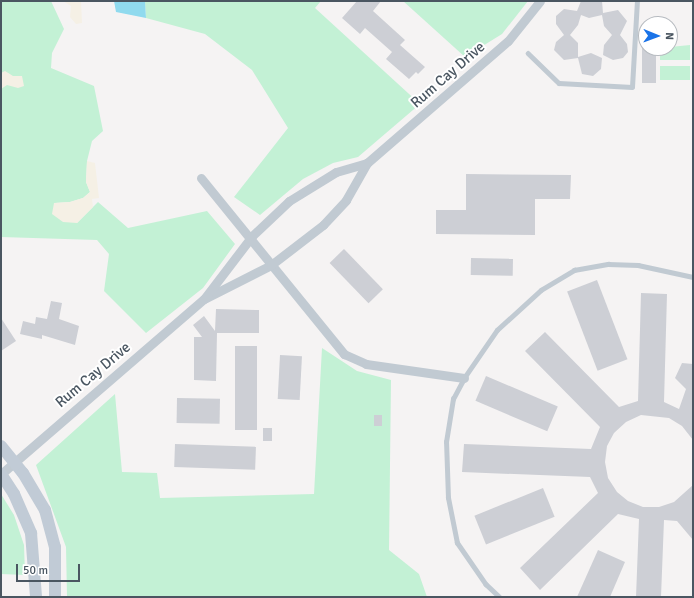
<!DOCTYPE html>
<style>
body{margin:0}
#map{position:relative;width:694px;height:598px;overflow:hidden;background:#f5f3f3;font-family:Signika,sans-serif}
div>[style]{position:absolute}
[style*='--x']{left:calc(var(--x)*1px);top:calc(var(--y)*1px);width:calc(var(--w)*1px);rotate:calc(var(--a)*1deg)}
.green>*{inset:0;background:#c3f1d5;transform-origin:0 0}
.sand>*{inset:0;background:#f5f0e5}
.water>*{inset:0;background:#90daee}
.building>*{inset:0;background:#cdcfd5;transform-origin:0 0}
.lane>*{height:4.5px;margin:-2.25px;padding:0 2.25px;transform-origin:2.25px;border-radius:2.25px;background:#c1cad2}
.street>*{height:9px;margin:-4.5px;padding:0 4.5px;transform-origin:4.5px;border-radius:4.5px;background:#c1cad2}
.secondary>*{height:12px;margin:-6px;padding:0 6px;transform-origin:6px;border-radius:6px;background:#c1cbd6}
span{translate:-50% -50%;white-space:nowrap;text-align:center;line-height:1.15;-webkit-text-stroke:4px #fff;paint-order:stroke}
.street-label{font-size:15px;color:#4a5661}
.frame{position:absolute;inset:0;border:2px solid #4a5661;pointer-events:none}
.north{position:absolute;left:638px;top:16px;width:40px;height:40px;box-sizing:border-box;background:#fff;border:1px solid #b7bbc0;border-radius:50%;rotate:91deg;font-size:11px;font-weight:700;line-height:16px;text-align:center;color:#4a5661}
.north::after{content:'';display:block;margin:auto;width:14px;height:18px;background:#1a73e8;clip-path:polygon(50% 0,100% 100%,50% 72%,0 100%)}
.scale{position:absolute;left:16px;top:564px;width:64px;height:18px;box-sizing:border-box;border:2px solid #4a5661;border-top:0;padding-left:5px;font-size:12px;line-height:14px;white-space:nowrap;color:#4a5661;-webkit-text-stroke:3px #fff;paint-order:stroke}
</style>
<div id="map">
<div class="green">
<i style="clip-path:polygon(1px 1px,51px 1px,64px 29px,52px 53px,51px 68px,94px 86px,103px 131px,92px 141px,87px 161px,86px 182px,90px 192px,83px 198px,70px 202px,55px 203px,77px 223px,98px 202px,128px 228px,207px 211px,235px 244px,203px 288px,146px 333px,104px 291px,109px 254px,97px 240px,1px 237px)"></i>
<i style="clip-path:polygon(145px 1px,321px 1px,315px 8px,420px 104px,358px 157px,333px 163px,303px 179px,260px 215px,234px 197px,288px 128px,252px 70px,205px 34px,146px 18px)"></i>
<i style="clip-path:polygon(403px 1px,528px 1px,502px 34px,465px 57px)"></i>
<i style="clip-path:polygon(690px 45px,690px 60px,660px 60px,660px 48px)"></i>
<i style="left:660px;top:66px;width:30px;height:14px"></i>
<i style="clip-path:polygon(322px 348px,357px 371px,391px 380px,389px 550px,419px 574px,427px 597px,67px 597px,66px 547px,36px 465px,115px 394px,122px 472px,157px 473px,160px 498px,314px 494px)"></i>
<i style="clip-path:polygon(1px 494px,14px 515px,24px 545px,25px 575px,1px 574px)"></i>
</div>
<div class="sand">
<i style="clip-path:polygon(63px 1px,81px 1px,82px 23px,76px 24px,70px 17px,71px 6px)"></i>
<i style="clip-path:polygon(5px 71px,13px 76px,22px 76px,24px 86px,18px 88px,7px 85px,1px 89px,1px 73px)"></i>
<i style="clip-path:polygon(87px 161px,95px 163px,99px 198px,92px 199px,93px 207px,77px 223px,63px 222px,52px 214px,54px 203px,70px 202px,83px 198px,90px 192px,86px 182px)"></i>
</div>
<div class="water">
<i style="clip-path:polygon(114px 1px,145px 1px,146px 18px,116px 12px)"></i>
</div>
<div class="building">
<i style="clip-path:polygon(357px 1px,381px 1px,373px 11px,405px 40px,400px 45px,425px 67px,418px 74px,416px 72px,409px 79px,386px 59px,392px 52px,365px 28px,360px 34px,342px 18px)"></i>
<i style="clip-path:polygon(581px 1px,602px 1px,603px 13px,618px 10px,627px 21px,620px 35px,627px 44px,628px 52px,623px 58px,613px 60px,603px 55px,604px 45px,612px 35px,604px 26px,602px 15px,589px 18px,581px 15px,578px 25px,570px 35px,578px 43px,578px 57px,591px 53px,602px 58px,601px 69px,593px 76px,582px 74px,578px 58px,564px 60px,554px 50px,556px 42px,564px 35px,556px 24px,556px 16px,564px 9px,577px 11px)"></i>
<i style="left:642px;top:48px;width:14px;height:35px"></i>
<i style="clip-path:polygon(466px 174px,571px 175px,570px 199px,535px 199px,535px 235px,436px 234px,436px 210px,466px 210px)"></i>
<i style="left:344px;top:249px;width:56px;height:20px;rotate:46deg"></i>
<i style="left:471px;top:258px;width:42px;height:17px;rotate:1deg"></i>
<i style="left:597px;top:280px;width:85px;height:32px;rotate:69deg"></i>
<i style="clip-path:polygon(641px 293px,667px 294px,664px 402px,679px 409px,686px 389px,675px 378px,682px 363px,693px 364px,693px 440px,682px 426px,669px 418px,641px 415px,626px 422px,614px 433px,607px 446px,605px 462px,608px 478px,617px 492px,628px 501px,643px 507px,659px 507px,674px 502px,693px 485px,693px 540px,677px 521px,664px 520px,661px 597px,636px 597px,639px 519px,618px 514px,540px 590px,520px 568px,598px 493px,590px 477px,462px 472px,464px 444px,591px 449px,600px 427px,525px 351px,545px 332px,619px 407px,638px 401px)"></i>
<i style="clip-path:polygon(51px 301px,62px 303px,59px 319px,79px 326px,75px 345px,42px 335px,42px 339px,20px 334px,23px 321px,35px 324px,36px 317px,47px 319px)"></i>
<i style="clip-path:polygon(216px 309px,259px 310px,259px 333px,217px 333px,216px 381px,194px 380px,194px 337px,202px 337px,193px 325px,204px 316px,215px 331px)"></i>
<i style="clip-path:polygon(1px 318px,16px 341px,1px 351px)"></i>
<i style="left:235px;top:346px;width:22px;height:84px"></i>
<i style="left:280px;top:355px;width:22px;height:44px;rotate:3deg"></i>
<i style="left:486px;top:376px;width:78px;height:27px;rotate:23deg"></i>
<i style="left:177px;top:398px;width:43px;height:25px;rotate:1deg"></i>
<i style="left:374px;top:415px;width:8px;height:11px"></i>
<i style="left:263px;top:428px;width:9px;height:13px"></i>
<i style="left:175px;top:444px;width:81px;height:23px;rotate:2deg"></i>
<i style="left:543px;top:488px;width:31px;height:74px;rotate:68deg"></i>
<i style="clip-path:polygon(598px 550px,625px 562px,610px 597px,577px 597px)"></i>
</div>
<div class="lane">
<i style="--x:528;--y:53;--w:43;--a:44.1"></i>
<i style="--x:559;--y:83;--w:73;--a:3.1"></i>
<i style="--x:632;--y:87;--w:86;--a:-86.7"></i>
<i style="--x:499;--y:597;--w:18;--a:-137"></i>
<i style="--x:486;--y:585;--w:51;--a:-124.6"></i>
<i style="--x:457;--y:543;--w:46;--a:-101.3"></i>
<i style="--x:448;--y:498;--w:56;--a:-92"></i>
<i style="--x:446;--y:442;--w:44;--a:-80.8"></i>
<i style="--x:453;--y:399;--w:24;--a:-62"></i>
<i style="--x:464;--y:378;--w:58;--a:-55.5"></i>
<i style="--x:497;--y:330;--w:59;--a:-42.3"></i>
<i style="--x:541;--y:290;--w:39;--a:-31"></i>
<i style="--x:574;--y:270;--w:35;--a:-10"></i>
<i style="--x:608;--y:264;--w:30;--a:2"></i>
<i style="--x:638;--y:265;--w:56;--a:12.3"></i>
</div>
<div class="street">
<i style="--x:201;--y:178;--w:227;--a:50.9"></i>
<i style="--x:344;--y:354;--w:24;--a:24"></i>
<i style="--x:366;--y:364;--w:99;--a:8.1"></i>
<i style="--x:206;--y:298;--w:73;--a:-26.9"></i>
<i style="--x:271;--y:265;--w:66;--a:-37.6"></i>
<i style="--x:323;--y:225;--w:34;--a:-47"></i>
<i style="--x:346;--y:200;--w:43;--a:-60.4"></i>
<i style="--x:367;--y:163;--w:186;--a:-40.9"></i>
<i style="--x:508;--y:41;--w:51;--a:-51.3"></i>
<i style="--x:1;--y:474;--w:268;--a:-40.8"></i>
<i style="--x:204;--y:299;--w:79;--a:-52.7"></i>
<i style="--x:252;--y:236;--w:51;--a:-43.4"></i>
<i style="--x:289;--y:201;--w:55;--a:-31.7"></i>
<i style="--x:336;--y:172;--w:32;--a:-16"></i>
</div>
<div class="secondary">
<i style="--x:1;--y:446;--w:35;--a:51"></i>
<i style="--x:23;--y:473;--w:43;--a:59.3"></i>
<i style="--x:45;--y:510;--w:38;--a:75"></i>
<i style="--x:55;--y:547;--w:50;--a:90"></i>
<i style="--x:1;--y:474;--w:24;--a:57"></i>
<i style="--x:14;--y:494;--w:43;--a:66.4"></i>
<i style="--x:31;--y:533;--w:64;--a:85.5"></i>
</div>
<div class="street-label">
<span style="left:448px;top:75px;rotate:-41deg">Rum Cay Drive</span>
<span style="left:93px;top:375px;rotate:-40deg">Rum Cay Drive</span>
</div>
<div class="frame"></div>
<div class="north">N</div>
<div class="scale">50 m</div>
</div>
